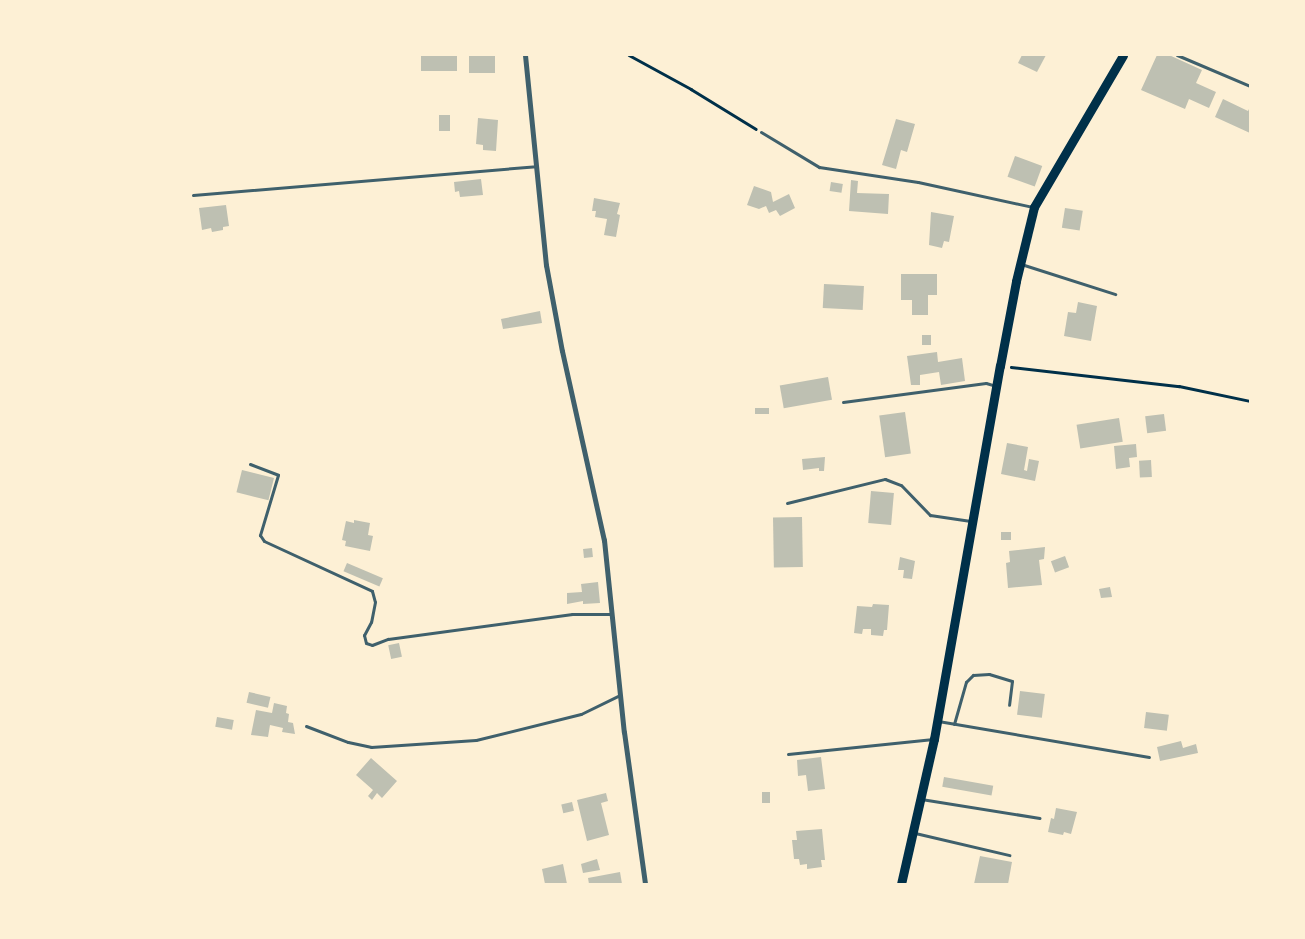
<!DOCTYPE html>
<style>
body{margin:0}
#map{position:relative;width:1305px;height:939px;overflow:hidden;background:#fdf0d5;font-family:Inter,sans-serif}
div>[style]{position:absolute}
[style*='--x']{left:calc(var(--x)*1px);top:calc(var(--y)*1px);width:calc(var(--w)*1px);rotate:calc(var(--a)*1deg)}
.building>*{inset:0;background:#bec0b2;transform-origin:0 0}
.path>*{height:2.5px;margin:-1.25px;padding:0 1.25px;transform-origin:1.25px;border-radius:1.25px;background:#003049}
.service>*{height:3px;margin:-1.5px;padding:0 1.5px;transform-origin:1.5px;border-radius:1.5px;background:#3f606c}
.minor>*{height:5px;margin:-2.5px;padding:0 2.5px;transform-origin:2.5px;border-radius:2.5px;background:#3f606c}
.secondary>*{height:9px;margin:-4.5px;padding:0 4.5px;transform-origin:4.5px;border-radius:4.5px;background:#003049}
span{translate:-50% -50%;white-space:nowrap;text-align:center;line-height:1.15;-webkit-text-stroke:4px #fdf0d5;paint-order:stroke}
.frame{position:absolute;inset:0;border:56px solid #fdf0d5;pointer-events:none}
</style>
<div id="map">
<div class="building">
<i style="left:421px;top:55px;width:36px;height:16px"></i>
<i style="left:469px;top:55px;width:26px;height:18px"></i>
<i style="clip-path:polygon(1022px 55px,1046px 55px,1037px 72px,1018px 63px)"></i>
<i style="clip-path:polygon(1157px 55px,1169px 55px,1202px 70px,1196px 83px,1216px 92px,1209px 108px,1189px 99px,1185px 109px,1141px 90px)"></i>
<i style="clip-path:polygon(1223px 99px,1248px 111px,1250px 107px,1250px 133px,1215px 117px)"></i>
<i style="left:439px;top:115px;width:11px;height:16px"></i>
<i style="clip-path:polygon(478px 118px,498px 120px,496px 151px,483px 150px,483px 145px,476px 144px)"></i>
<i style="clip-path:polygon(896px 119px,915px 124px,907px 152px,901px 150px,896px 169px,882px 165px)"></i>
<i style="left:1015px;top:156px;width:29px;height:22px;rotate:20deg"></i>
<i style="clip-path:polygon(481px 179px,483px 195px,460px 197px,459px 191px,455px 192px,454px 182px)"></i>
<i style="clip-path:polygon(851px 180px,858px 181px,857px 193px,889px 194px,888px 214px,849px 211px)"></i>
<i style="left:831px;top:182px;width:12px;height:9px;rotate:9deg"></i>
<i style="clip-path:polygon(754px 186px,771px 192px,773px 202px,789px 194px,795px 208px,780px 216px,776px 210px,769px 213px,766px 206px,759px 209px,747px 205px)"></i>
<i style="clip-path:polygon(594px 198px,620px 203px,617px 214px,620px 215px,616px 237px,604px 235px,607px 219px,595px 217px,596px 211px,592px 211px)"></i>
<i style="clip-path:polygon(226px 205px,229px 226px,223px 227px,223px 230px,212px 232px,211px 228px,202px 230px,199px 208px)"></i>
<i style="left:1065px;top:208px;width:18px;height:20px;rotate:9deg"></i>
<i style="clip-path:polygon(931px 212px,954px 216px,949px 242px,944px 241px,942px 248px,929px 245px)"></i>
<i style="clip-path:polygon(901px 274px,937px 274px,937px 295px,928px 295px,928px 315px,912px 315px,912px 300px,901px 300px)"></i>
<i style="left:824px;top:284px;width:40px;height:24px;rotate:3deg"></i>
<i style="clip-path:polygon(1078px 302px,1097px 306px,1091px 341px,1064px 336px,1068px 312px,1076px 313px)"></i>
<i style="clip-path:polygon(540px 311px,542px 323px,503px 329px,501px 319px)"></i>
<i style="left:922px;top:335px;width:9px;height:10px"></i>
<i style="clip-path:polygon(937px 352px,938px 362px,962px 358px,965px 381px,941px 385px,939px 372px,920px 375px,920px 385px,911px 385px,907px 356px)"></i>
<i style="left:828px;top:377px;width:23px;height:49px;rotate:80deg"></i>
<i style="left:769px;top:408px;width:6px;height:14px;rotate:90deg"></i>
<i style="left:905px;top:412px;width:42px;height:26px;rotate:82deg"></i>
<i style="left:1164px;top:414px;width:17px;height:19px;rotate:83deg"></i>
<i style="left:1119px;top:418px;width:24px;height:43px;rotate:81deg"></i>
<i style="clip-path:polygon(1007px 443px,1028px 447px,1024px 470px,1027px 471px,1029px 459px,1039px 461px,1035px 481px,1001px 474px)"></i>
<i style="clip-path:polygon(1136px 444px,1137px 457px,1129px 458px,1130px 467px,1116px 469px,1114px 446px)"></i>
<i style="clip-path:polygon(825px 457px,824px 471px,819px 471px,819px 468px,803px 470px,802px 459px)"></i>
<i style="left:1151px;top:460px;width:17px;height:12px;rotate:87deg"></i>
<i style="left:242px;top:470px;width:33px;height:23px;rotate:14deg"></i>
<i style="left:871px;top:491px;width:23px;height:32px;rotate:5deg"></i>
<i style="left:802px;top:517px;width:50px;height:29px;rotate:89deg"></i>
<i style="clip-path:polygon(354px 520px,370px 523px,368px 535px,373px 536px,370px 551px,345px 546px,346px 541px,342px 540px,346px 521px,354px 523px)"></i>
<i style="left:1011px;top:532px;width:8px;height:10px;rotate:90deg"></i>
<i style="clip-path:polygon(1045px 547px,1044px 559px,1039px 560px,1042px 585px,1008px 588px,1006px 563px,1010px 562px,1009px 551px)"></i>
<i style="left:592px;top:548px;width:9px;height:9px;rotate:84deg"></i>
<i style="left:1065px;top:556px;width:12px;height:15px;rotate:70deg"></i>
<i style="clip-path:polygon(900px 557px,915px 561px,912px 579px,903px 578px,904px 570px,898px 570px)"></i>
<i style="left:347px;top:563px;width:39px;height:9px;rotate:23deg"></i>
<i style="clip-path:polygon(598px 582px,600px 603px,583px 604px,583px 601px,567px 604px,567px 593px,582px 592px,581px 584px)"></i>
<i style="clip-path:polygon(1110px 587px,1112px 597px,1101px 598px,1099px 589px)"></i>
<i style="clip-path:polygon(873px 604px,889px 605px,887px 630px,884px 630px,883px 636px,871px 635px,871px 629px,863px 629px,862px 634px,854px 633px,857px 606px,872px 607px)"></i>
<i style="left:399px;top:643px;width:14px;height:11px;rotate:78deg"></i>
<i style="left:1020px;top:691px;width:25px;height:24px;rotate:7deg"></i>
<i style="left:249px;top:692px;width:22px;height:11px;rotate:13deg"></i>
<i style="clip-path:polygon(274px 703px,287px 706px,286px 713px,289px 714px,288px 722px,293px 723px,295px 734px,282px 732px,283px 728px,270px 725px,268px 737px,251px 735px,256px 710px,272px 713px)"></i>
<i style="left:1146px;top:712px;width:23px;height:16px;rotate:7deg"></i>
<i style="left:217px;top:717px;width:17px;height:10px;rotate:10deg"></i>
<i style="clip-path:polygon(1181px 741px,1183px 748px,1196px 744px,1198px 753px,1160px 761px,1157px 747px)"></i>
<i style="clip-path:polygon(821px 757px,825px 789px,808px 791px,806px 775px,798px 776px,797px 760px)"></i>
<i style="clip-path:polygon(371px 758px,397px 781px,382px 798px,377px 793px,372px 800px,368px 796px,373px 790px,356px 775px)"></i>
<i style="left:944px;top:777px;width:50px;height:10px;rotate:10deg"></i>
<i style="left:762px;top:792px;width:8px;height:11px"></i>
<i style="clip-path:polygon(606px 793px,608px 801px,601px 803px,609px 835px,587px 841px,577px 800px)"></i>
<i style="left:572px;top:802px;width:9px;height:11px;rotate:77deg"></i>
<i style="clip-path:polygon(1056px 808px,1077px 812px,1071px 834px,1064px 832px,1063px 835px,1048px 832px,1051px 818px,1054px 819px)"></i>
<i style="clip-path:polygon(822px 829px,825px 860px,821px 860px,822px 867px,807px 869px,807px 864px,800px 865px,799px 859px,794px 859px,792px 840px,797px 840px,796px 831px)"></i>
<i style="clip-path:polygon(980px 856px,1012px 862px,1008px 884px,974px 884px)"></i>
<i style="clip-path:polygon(597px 859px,600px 870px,583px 873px,581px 864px)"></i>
<i style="clip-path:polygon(563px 864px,567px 884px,545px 884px,542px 869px)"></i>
<i style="clip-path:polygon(620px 872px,622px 884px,589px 884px,588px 878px)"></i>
</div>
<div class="path">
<i style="--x:629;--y:55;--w:71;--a:28.7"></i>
<i style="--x:691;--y:89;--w:76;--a:31.6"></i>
<i style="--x:1011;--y:367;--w:169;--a:6.5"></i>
<i style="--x:1179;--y:386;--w:73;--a:11.9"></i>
</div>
<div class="service">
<i style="--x:1177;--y:55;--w:79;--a:23"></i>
<i style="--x:761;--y:132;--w:68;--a:31.1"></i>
<i style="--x:819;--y:167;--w:100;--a:8.6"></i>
<i style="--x:918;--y:182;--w:118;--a:12.3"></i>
<i style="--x:193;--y:195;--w:344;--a:-4.8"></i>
<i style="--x:1021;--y:264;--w:99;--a:17.7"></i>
<i style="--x:843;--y:402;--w:144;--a:-7.6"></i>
<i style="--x:986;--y:383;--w:10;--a:17"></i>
<i style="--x:250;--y:464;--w:30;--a:21"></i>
<i style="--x:278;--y:475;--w:63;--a:106.7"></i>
<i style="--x:260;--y:535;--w:7;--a:56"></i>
<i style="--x:264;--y:541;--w:119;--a:24.8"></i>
<i style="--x:372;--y:591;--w:11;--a:75"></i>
<i style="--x:375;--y:602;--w:20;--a:101"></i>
<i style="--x:371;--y:622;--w:15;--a:118"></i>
<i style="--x:364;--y:635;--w:8;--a:76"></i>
<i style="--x:366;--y:643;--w:6;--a:18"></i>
<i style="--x:372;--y:645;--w:17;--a:-21"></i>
<i style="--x:388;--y:639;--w:186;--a:-7.7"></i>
<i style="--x:572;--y:614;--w:39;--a:0"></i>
<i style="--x:787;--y:503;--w:101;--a:-13.8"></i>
<i style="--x:885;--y:479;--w:17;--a:21"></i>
<i style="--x:901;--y:485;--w:42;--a:46"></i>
<i style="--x:930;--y:515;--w:41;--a:8.3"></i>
<i style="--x:938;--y:721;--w:214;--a:9.7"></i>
<i style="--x:954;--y:724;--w:44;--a:-74.1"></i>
<i style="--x:966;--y:682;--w:10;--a:-45"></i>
<i style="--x:973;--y:675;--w:16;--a:-4"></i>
<i style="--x:989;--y:674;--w:24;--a:17"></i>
<i style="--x:1012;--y:681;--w:24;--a:97"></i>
<i style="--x:306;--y:726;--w:45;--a:20.9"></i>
<i style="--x:348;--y:742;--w:24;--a:12"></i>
<i style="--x:371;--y:747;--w:105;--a:-3.8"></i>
<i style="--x:476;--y:740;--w:108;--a:-13.9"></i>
<i style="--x:581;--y:714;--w:43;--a:-26"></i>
<i style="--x:788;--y:754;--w:146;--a:-5.9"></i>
<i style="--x:921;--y:799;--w:120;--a:9.1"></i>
<i style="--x:915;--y:833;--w:97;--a:13.2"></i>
</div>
<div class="minor">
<i style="--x:525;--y:55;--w:211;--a:84.3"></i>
<i style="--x:546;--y:265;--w:87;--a:79.5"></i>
<i style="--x:562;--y:351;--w:194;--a:77.5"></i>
<i style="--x:604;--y:540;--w:193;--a:84.1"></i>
<i style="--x:624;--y:732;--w:153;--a:82.1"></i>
</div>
<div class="secondary">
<i style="--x:901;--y:884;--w:149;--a:-77.2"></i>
<i style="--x:934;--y:739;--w:379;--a:-80"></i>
<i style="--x:1000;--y:366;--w:86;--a:-79.3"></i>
<i style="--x:1016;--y:281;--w:76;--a:-76.3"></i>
<i style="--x:1034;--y:207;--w:176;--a:-59.6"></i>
</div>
<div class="frame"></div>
</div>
